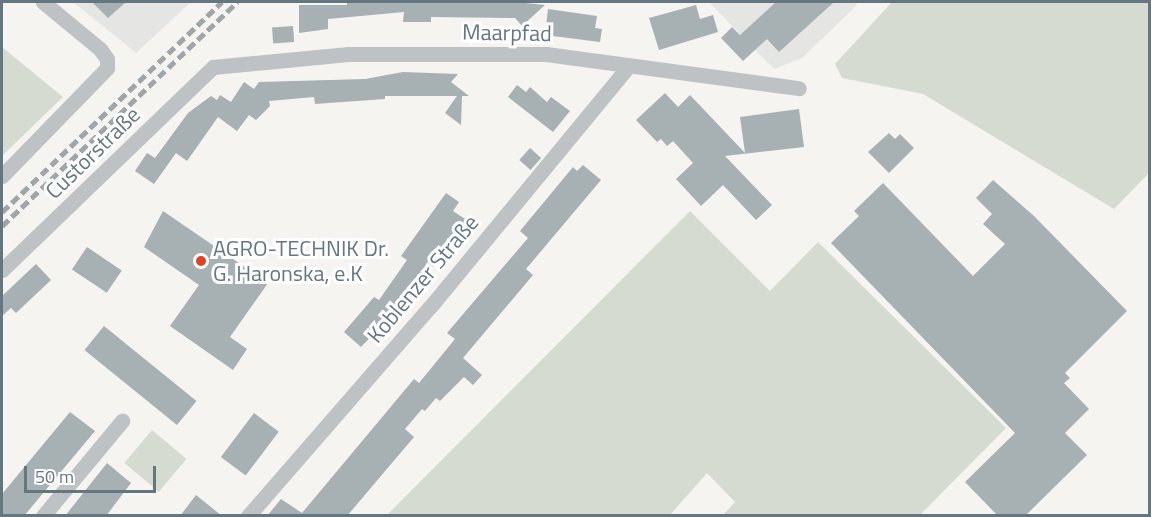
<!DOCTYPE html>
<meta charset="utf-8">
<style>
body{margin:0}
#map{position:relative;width:1151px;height:517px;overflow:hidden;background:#f5f4f1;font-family:"Titillium Web",sans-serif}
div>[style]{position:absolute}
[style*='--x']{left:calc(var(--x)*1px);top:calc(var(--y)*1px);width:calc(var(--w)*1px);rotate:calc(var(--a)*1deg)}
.built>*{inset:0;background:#e5e6e4}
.green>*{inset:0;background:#d6dbd2;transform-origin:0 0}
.building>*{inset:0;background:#a7b0b3;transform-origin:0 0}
.street>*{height:15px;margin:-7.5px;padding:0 7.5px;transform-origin:7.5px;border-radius:7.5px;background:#bec2c5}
.rail>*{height:4.5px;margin-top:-2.25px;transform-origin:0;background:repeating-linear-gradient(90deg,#9fa6aa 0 9px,transparent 0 13.5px)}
.dots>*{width:16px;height:16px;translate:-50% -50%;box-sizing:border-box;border:3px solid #fff;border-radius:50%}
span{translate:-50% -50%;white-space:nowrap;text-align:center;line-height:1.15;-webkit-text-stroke:6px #fff;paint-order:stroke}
.street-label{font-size:22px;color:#647781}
.poi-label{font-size:22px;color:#647781}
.left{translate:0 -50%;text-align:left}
.frame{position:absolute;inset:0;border:3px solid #647781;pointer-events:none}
.scale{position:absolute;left:24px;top:466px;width:132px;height:27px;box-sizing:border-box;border:3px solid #647781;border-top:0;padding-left:8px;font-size:18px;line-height:21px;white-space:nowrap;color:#647781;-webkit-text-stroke:4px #fff;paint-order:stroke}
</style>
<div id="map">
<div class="built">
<i style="clip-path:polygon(73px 2px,191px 2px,136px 53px)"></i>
<i style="clip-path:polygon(709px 2px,854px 2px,857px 5px,802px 58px,774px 69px)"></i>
</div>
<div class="green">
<i style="clip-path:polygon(892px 2px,1149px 2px,1149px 173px,1114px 209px,923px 94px,842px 78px,835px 64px)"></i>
<i style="clip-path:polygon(2px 47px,63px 97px,2px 156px)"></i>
<i style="clip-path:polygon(690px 211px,770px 291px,818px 242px,1006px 428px,920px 515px,723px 515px,735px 502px,707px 473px,670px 515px,387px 515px)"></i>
<i style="left:152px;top:430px;width:45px;height:43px;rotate:40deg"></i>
</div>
<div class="building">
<i style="clip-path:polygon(92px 2px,126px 2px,108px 18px)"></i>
<i style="clip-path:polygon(347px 2px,516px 2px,545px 5px,522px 26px,515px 18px,431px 17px,431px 22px,403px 22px,404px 12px,328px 19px,328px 29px,299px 33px,299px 5px,347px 5px)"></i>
<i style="clip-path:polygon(776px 2px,834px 2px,779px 52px,767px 39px,743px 61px,721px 38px,732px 27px,740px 35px)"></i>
<i style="clip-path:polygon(696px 5px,700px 19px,713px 15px,718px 32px,659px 50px,649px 18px)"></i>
<i style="clip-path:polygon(548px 9px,597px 16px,595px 28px,602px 29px,600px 42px,545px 35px)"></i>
<i style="left:293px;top:26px;width:16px;height:21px;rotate:86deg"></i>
<i style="clip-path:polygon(403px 72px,458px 74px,451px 82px,469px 96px,462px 96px,461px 125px,445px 113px,457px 96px,385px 96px,385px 99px,315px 104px,314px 97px,269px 101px,270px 106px,256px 120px,249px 115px,237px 131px,218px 117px,187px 161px,176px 153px,154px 184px,135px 171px,147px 153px,155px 158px,188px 113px,211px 96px,217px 100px,220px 95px,231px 102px,244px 82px,254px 89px,259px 82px,365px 79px)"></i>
<i style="clip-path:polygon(517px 85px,526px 92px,530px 87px,547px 102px,551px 97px,570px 111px,553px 132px,508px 97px)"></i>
<i style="clip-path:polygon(665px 93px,678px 107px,690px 95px,745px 153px,740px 117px,799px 109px,804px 147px,725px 156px,772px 205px,756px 220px,723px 185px,701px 206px,676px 179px,693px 163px,673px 141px,667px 146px,661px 139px,657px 142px,636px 120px)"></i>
<i style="clip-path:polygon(889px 133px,895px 139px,900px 134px,914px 148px,889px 173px,868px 152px)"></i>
<i style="left:530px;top:148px;width:15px;height:16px;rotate:42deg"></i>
<i style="clip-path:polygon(583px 165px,601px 180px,526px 269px,533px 275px,463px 358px,482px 375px,473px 385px,464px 377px,440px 401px,436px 398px,425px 411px,422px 409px,405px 429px,414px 437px,347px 516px,267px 516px,281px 499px,302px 513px,414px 379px,419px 383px,455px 339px,447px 333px,528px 238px,520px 231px,573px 167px,577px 171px)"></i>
<i style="clip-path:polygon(993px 180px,1034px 216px,1127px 311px,1065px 373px,1070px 378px,1064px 383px,1089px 409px,1065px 433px,1087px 455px,1025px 516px,998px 516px,965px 482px,1015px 433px,831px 243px,859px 216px,854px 211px,883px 183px,973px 276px,1005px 244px,983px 224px,992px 214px,976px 198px)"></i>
<i style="clip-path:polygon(446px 193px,459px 202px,453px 211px,468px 221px,412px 294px,361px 347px,344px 332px,374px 297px,379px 300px,407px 260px,401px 256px)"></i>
<i style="clip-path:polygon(163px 211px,268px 283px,230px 337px,247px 349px,233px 370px,170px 326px,199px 285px,144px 247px)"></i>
<i style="left:87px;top:247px;width:42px;height:27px;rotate:34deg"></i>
<i style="clip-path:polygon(36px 264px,51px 280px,16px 313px,11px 308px,2px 316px,2px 296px)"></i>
<i style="left:104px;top:326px;width:119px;height:31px;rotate:39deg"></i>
<i style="clip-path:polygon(70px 412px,95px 431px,24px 516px,2px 516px,2px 494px)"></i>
<i style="left:254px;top:413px;width:31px;height:55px;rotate:37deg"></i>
<i style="clip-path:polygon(107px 463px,131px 483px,106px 516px,65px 516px)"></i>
<i style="clip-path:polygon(196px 495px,222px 516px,180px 516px)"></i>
</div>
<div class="street">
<i style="--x:2;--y:176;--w:151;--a:-45.8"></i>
<i style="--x:107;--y:68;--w:9;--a:-90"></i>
<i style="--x:107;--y:59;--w:12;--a:-125"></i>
<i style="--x:100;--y:49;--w:74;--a:-140.5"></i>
<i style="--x:2;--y:270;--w:293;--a:-43.9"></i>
<i style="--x:213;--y:67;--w:136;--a:-5.5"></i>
<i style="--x:348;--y:54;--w:198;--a:0"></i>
<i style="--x:546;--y:54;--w:255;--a:7.7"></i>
<i style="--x:43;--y:516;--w:124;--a:-50.3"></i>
<i style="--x:248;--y:516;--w:277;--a:-49"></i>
<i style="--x:430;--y:307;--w:311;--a:-50.5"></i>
</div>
<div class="rail">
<i style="--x:2;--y:212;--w:304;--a:-43.7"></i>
<i style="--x:2;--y:226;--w:325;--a:-43.6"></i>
</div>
<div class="dots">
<i style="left:201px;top:261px;background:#df4326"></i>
</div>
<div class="street-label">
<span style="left:507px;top:33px;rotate:1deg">Maarpfad</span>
<span style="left:93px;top:153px;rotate:-44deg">Custorstraße</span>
<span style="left:423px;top:279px;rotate:-50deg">Koblenzer Straße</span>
</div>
<div class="poi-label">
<span class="left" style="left:213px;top:261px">AGRO-TECHNIK Dr.<br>G. Haronska, e.K</span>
</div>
<div class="frame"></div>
<div class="scale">50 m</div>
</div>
